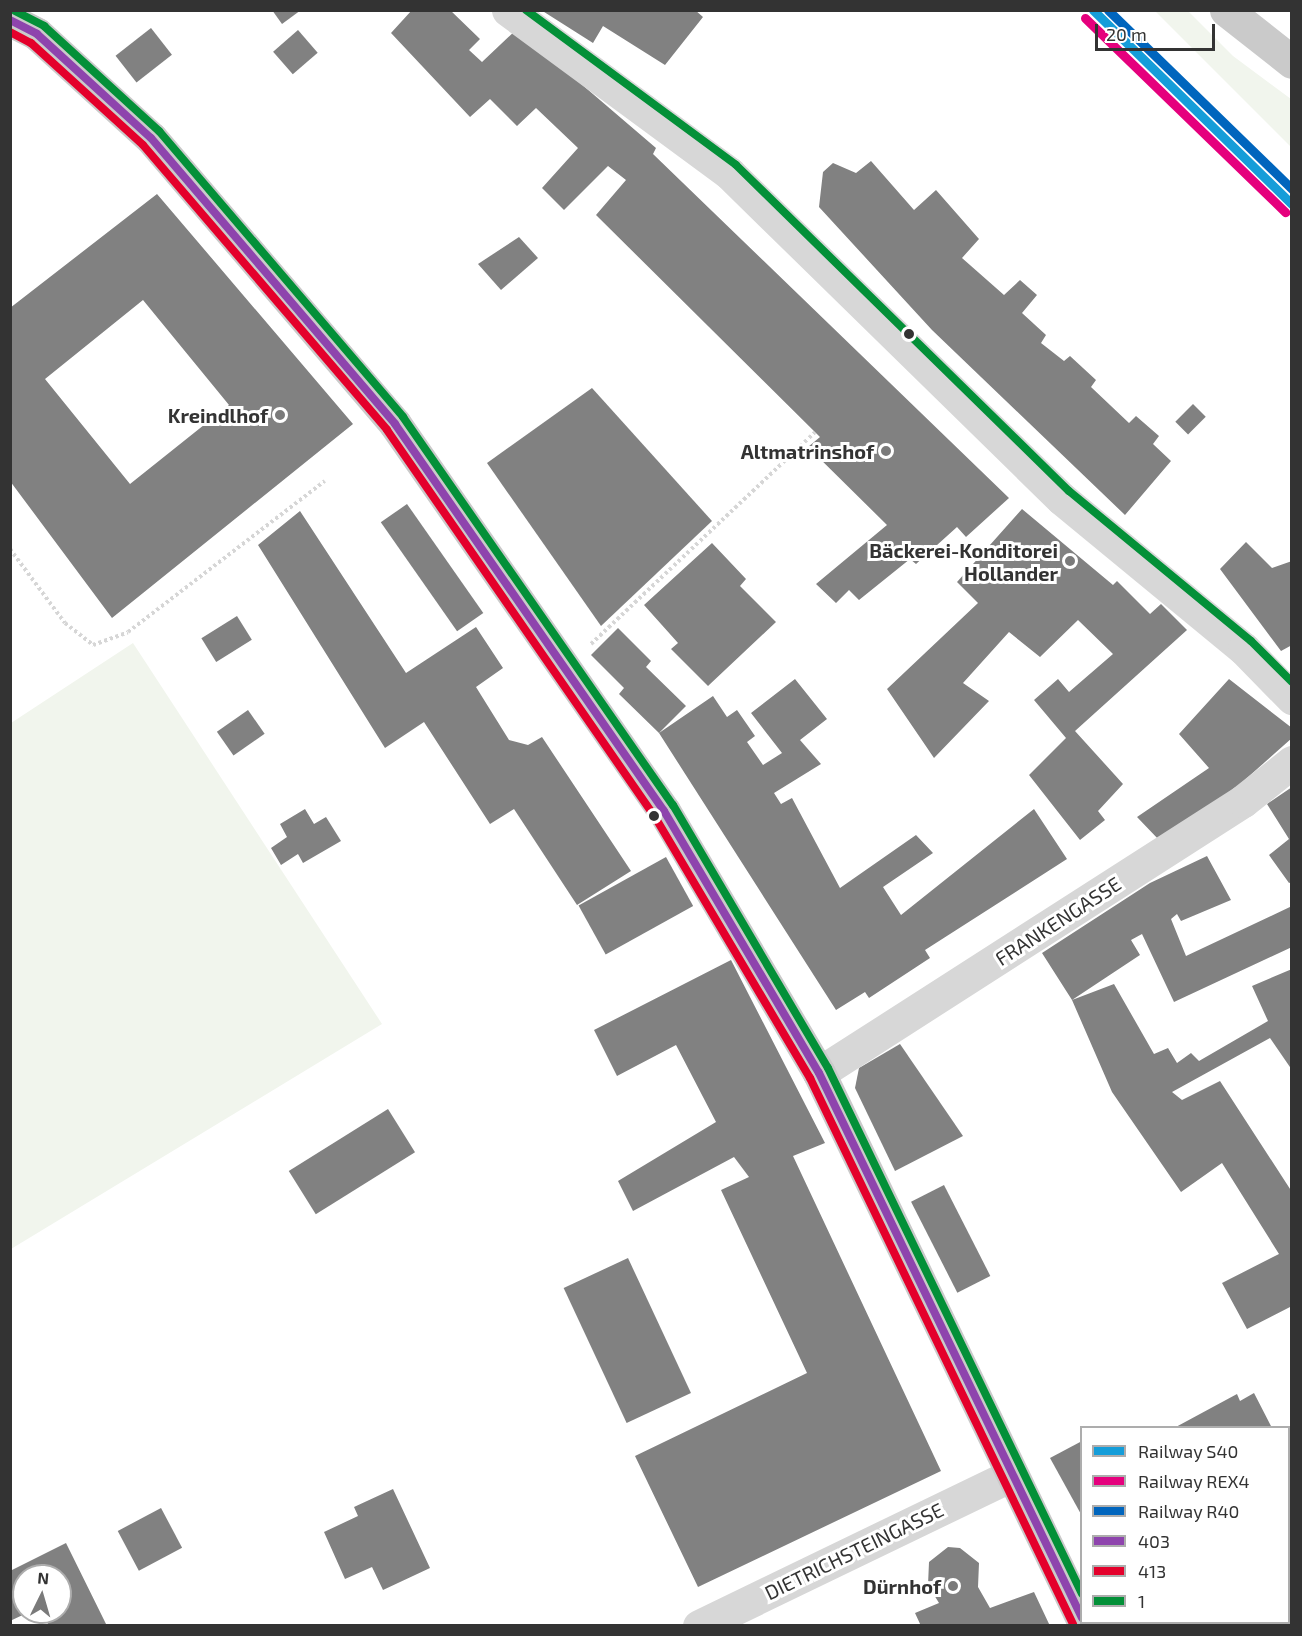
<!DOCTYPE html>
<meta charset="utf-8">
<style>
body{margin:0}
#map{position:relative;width:1302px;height:1636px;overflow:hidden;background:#fff;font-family:"Exo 2",sans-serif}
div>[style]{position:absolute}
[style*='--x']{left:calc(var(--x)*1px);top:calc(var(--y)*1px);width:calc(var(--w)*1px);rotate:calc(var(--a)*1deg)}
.green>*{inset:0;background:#f1f5ed}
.building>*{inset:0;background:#818181;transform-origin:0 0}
.path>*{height:4px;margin-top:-2px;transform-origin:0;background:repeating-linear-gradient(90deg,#d6d6d6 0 3px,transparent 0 6px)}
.minor>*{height:33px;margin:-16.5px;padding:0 16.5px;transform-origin:16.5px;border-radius:16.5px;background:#d7d7d7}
.primary>*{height:33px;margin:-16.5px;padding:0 16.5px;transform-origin:16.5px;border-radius:16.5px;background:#cacaca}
.bus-1>*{height:8px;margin:-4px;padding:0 4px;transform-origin:4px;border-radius:4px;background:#8e44ad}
.bus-2>*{height:8px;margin:-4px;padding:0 4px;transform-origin:4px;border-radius:4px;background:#e4002b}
.bus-3>*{height:8px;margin:-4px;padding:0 4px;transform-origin:4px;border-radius:4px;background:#039038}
.rail-1>*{height:9px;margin:-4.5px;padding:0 4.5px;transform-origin:4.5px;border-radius:4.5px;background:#159dd9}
.rail-2>*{height:9px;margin:-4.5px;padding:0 4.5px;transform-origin:4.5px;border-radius:4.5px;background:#e5007d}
.rail-3>*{height:9px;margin:-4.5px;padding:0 4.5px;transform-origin:4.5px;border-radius:4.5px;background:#0065bd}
.dots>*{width:16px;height:16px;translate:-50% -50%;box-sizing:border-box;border:3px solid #fff;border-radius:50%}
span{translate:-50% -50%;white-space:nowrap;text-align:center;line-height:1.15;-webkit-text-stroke:6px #fff;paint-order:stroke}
.poi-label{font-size:20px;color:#333;font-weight:700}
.right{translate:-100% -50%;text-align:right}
.street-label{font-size:20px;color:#333}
.frame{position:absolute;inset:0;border:12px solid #333;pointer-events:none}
.legend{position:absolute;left:1080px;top:1426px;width:210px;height:198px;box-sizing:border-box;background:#fff;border:2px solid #adadad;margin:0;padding:8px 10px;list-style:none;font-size:18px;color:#333}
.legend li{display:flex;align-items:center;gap:12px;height:30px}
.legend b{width:30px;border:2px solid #adadad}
.north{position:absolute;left:12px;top:1564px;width:60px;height:60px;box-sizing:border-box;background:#fff;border:2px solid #adadad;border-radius:50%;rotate:5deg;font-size:16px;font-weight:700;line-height:24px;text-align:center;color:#333}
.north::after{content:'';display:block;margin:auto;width:21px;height:27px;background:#7a7a7a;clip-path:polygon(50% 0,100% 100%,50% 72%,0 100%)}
.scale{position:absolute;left:1095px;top:24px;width:120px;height:27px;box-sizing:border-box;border:3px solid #333;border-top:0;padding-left:8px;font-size:18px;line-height:21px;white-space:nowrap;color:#333;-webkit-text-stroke:4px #fff;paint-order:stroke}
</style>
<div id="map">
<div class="green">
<i style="clip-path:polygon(1155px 11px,1188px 11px,1233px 56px,1291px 99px,1291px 147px)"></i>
<i style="clip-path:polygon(133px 643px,382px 1024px,11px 1249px,11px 723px)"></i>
</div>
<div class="building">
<i style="clip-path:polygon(272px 10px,301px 10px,282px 24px)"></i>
<i style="clip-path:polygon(412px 10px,450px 10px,480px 39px,469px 50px,482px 62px,517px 29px,656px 148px,653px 154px,1009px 498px,966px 537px,957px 527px,916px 564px,910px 559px,859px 600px,849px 590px,836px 603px,816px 584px,887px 525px,808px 447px,820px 437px,596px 215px,626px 180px,608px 166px,564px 210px,542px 188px,578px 148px,536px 108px,517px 126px,490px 99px,470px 117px,391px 33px)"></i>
<i style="clip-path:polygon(541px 10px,695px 10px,703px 17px,665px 65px,603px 26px,593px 43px)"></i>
<i style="left:151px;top:28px;width:34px;height:45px;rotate:52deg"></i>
<i style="left:298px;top:30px;width:30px;height:33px;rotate:49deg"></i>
<i style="clip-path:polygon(871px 161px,914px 210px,936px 190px,979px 239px,962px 258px,1004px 295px,1020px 280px,1037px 295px,1022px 313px,1046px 335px,1041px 343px,1064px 361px,1070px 356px,1096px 380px,1091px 387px,1129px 423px,1136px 416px,1159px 436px,1153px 444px,1171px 461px,1125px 515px,932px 330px,819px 207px,823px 172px,833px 163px,856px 173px)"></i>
<i style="clip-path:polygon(evenodd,157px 194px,353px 424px,112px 618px,10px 481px,10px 308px,157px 194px,143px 300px,229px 405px,130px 484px,45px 379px,143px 300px)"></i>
<i style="clip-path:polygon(519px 237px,538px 258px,501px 290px,478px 264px)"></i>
<i style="clip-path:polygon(592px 388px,712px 521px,601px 626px,487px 463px)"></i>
<i style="left:1193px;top:404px;width:18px;height:25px;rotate:45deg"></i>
<i style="left:407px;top:504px;width:133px;height:32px;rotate:55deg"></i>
<i style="clip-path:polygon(1022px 509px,1113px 585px,1117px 581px,1150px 614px,1161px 604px,1187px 630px,1075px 731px,1123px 784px,1098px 811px,1105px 820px,1080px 840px,1029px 775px,1066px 738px,1034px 700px,1058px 679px,1069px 692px,1113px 654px,1078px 620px,1040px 657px,1009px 632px,963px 683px,989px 701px,934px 758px,887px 689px,978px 603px,957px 582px)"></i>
<i style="clip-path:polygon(300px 511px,406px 673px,476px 627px,503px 668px,476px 687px,509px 740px,528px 745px,542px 737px,631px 871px,577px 905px,514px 809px,490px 824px,424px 722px,385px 748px,258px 545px)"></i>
<i style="clip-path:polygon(1246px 542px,1272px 568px,1292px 561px,1292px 645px,1281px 651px,1220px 569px)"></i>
<i style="clip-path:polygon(712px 543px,746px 579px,740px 586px,776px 622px,708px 686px,671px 649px,678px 643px,644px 605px)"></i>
<i style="left:237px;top:616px;width:28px;height:42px;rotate:58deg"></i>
<i style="clip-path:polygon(618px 628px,651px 661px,646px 667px,686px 706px,659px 733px,713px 696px,727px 717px,737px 710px,755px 736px,747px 742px,763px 765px,782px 753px,751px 713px,795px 679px,827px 719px,800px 740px,821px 764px,774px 793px,781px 804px,792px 798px,840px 888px,916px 835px,933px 853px,883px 887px,901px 915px,1034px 809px,1067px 859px,925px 950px,930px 958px,869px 998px,865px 992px,836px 1010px,659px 733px,619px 694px,624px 688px,591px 655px)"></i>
<i style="clip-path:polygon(1229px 679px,1292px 728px,1292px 738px,1238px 786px,1160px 841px,1137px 817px,1209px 768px,1179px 734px)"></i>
<i style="left:248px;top:710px;width:29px;height:38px;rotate:55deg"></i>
<i style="clip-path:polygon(1292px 787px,1292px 882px,1289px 883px,1269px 855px,1289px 839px,1267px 804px)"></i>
<i style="clip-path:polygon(305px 809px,314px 824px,326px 817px,341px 841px,303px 863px,298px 854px,281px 865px,271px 848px,287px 837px,280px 824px)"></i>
<i style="clip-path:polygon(1207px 856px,1231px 900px,1181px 921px,1177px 914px,1171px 919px,1186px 956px,1292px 906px,1292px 947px,1174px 1002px,1142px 934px,1131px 940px,1140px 955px,1072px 1000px,1114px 984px,1154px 1054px,1168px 1048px,1177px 1063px,1191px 1053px,1199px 1061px,1268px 1021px,1252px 986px,1292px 969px,1292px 1070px,1270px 1038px,1172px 1092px,1182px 1100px,1220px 1081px,1292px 1192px,1292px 1306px,1247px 1329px,1222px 1283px,1279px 1254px,1222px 1163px,1181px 1192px,1112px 1092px,1072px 1000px,1042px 953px,1150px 883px)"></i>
<i style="left:666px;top:857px;width:56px;height:100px;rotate:61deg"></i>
<i style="clip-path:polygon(731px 960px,825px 1143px,793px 1156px,941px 1471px,698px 1587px,635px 1456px,807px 1373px,721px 1190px,749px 1177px,734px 1157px,633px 1211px,618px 1181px,716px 1122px,676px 1045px,617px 1076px,594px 1030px)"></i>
<i style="clip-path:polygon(900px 1044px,963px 1136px,895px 1171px,855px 1088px,859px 1068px)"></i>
<i style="left:388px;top:1109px;width:51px;height:117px;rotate:58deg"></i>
<i style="left:944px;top:1185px;width:102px;height:37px;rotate:63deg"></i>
<i style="left:628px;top:1258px;width:149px;height:71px;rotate:65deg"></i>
<i style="clip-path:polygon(1254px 1393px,1272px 1428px,1174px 1428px,1237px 1394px,1240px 1401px)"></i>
<i style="clip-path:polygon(1082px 1441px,1082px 1516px,1050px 1458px)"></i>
<i style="clip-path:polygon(393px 1489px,430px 1568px,383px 1590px,372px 1567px,345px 1579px,324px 1532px,358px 1516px,354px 1507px)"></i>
<i style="clip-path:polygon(1288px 1492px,1292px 1498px,1288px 1616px)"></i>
<i style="left:161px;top:1508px;width:45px;height:49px;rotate:62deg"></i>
<i style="clip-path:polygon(66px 1543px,107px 1626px,49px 1626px,42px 1612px,60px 1612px,60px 1576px,24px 1576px,24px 1612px,29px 1612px,10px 1621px,10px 1571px)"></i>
<i style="clip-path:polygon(948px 1547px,960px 1548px,979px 1563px,978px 1587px,990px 1608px,1034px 1592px,1050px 1626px,921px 1626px,915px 1613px,939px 1603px,928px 1585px,929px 1562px)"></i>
</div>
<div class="path">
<i style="--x:10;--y:549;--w:92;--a:53.4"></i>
<i style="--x:65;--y:623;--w:36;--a:38"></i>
<i style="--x:93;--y:645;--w:37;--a:-20"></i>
<i style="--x:128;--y:632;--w:248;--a:-37.5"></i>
<i style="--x:591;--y:644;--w:308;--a:-43.4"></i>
</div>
<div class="minor">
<i style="--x:508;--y:10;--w:275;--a:36.4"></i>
<i style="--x:729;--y:173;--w:466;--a:44.4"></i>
<i style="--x:1062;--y:499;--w:236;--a:39.5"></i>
<i style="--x:1244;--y:649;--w:69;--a:45.6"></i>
<i style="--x:819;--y:1073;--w:504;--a:-32.68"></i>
<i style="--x:1243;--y:801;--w:63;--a:-38.5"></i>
<i style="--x:699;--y:1626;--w:344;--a:-25.8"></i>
</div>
<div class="primary">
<i style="--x:1226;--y:10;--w:84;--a:38.2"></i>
<i style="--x:10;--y:20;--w:30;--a:27"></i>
<i style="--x:37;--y:34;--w:154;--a:42.4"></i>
<i style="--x:151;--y:138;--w:376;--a:49.5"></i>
<i style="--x:395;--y:424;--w:471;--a:55.2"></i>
<i style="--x:664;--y:811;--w:304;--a:59.4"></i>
<i style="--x:819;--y:1073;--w:606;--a:64.28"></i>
</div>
<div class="bus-1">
<i style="--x:10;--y:20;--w:30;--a:27"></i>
<i style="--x:37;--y:34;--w:154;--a:42.4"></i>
<i style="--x:151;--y:138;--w:376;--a:49.5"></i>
<i style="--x:395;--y:424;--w:471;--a:55.2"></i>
<i style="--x:664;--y:811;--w:304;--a:59.4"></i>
<i style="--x:819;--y:1073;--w:605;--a:64.24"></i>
</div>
<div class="bus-2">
<i style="--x:10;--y:32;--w:24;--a:28"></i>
<i style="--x:31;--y:43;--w:151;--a:42.3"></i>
<i style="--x:143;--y:145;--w:375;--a:49.4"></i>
<i style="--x:387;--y:430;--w:471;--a:55.3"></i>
<i style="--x:655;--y:817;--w:304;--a:59.3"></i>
<i style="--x:810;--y:1078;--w:606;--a:64.28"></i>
</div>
<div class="bus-3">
<i style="--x:526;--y:10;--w:261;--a:36.4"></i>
<i style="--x:736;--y:165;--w:466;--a:44.4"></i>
<i style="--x:1069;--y:491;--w:236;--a:39.5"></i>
<i style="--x:1251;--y:641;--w:58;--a:45"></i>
<i style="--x:15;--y:11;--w:33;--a:27"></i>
<i style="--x:44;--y:26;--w:156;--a:42.4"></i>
<i style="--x:159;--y:131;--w:376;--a:49.5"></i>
<i style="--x:403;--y:417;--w:473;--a:55.2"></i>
<i style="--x:673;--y:805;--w:305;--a:59.5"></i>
<i style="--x:828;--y:1068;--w:584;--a:64.22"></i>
</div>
<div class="rail-1">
<i style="--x:1093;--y:10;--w:278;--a:44.3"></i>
</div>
<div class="rail-2">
<i style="--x:1085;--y:18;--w:279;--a:44.1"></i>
</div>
<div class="rail-3">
<i style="--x:1108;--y:10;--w:257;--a:44.2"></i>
</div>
<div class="dots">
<i style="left:909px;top:334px;background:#333"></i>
<i style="left:280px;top:415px;background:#7a7a7a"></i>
<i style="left:886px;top:451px;background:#7a7a7a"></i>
<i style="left:1070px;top:561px;background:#7a7a7a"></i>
<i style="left:654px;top:816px;background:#333"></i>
<i style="left:953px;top:1586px;background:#7a7a7a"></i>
</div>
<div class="poi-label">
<span class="right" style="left:268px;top:415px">Kreindlhof</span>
<span class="right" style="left:874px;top:451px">Altmatrinshof</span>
<span class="right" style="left:1058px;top:562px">Bäckerei-Konditorei<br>Hollander</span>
<span class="right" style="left:941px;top:1586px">Dürnhof</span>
</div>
<div class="street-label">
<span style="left:1058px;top:921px;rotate:-33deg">FRANKENGASSE</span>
<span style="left:854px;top:1551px;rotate:-26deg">DIETRICHSTEINGASSE</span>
</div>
<div class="frame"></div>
<ul class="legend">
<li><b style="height:8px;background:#159dd9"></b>Railway S40</li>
<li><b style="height:8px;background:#e5007d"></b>Railway REX4</li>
<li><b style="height:8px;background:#0065bd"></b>Railway R40</li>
<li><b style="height:8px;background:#8e44ad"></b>403</li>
<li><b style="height:8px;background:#e4002b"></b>413</li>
<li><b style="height:8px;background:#039038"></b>1</li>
</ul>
<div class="north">N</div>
<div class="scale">20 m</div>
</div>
